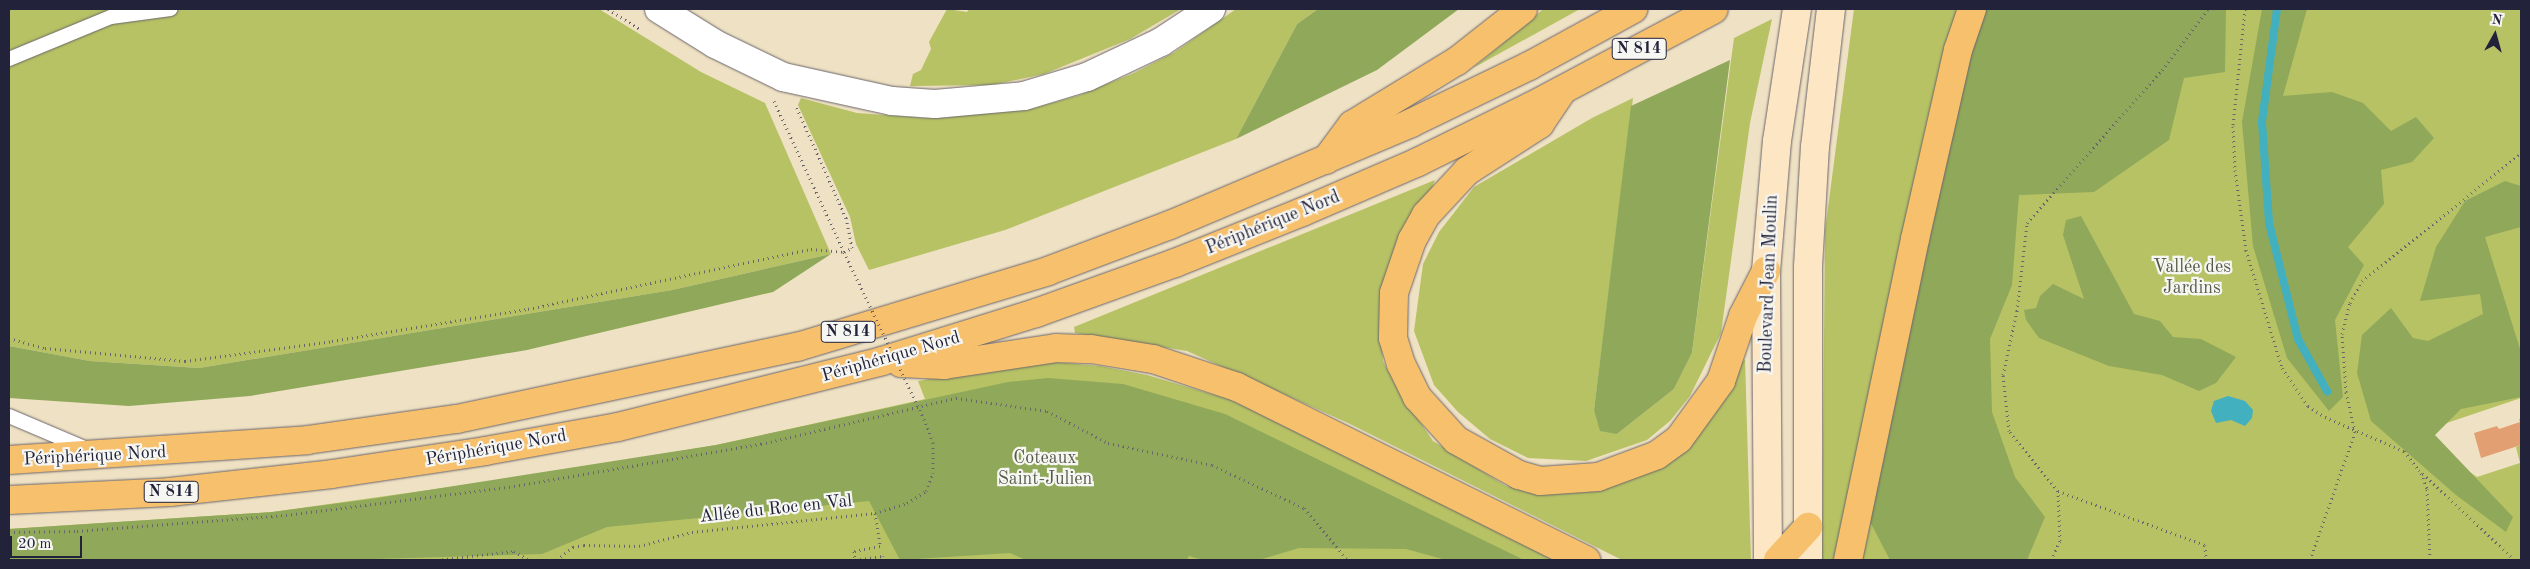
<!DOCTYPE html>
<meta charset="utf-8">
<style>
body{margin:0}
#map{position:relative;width:2530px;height:569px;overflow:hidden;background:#efe1c3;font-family:"Old Standard TT",serif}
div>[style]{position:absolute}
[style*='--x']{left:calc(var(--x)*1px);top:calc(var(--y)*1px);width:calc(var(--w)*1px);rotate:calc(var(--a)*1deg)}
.green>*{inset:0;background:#b6c264}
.forest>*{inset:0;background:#90a85a}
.water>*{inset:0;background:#42b0bf}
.stream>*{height:8px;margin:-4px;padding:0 4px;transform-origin:4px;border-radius:4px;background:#42b0bf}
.building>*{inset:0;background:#e29f72}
.path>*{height:3px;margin-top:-1.5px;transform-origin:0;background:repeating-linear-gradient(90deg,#6a656b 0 1px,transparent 0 5px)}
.roads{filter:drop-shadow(0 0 1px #6a656b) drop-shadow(0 0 1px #6a656b)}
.service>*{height:14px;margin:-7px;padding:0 7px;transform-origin:7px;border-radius:7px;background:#fff}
.minor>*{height:28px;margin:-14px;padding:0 14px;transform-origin:14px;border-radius:14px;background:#fff}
.secondary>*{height:28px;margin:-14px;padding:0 14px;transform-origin:14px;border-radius:14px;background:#fce6c4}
.trunk>*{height:28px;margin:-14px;padding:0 14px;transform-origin:14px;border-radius:14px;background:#f7c06c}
.path-bridge>*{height:3px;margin-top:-1.5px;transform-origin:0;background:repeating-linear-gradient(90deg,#6a656b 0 1px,transparent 0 5px)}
span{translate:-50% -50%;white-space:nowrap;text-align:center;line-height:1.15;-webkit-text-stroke:4.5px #f6f6f2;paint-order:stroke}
.shield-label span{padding:1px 4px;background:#f6f6f2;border:1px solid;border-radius:4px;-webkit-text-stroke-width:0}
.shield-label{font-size:16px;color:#22223b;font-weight:700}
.street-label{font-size:18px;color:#22223b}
.park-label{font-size:18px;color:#565a49}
.frame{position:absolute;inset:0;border:10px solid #22223b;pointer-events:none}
.north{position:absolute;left:2470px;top:10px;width:50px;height:50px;-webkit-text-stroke:4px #f6f6f2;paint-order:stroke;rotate:7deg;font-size:14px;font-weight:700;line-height:20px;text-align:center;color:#22223b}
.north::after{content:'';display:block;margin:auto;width:18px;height:22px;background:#22223b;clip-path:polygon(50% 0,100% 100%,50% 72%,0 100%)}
.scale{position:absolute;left:10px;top:536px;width:72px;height:22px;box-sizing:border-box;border:2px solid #22223b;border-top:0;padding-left:6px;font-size:15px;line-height:18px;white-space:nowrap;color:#22223b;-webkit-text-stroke:4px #f6f6f2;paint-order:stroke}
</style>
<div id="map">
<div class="green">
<i style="clip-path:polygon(9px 9px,599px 9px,701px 72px,765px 103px,831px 254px,672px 290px,199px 368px,90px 361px,9px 346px)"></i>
<i style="clip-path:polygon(947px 9px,967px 12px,969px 9px,1181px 9px,1130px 39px,1044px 74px,992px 85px,910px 86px,913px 74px,921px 70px,931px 49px,929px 42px)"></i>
<i style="clip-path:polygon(1236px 9px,1318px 9px,1297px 24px,1236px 139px,1005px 230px,869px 270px,856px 244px,850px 217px,798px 105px,801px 98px,857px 113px,925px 118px,1031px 109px,1080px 95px,1134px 73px,1175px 52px)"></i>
<i style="clip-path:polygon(1543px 9px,1580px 9px,1473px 68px,1530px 21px)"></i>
<i style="clip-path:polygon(1854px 9px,1962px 9px,1836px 560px,1822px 560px,1825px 231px)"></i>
<i style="clip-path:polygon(1984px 9px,2521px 9px,2521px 398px,2414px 434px,2477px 477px,2520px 463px,2516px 447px,2521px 445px,2521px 560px,1857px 560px)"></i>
<i style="clip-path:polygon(1772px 19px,1750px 123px,1721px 333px,1690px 396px,1670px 421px,1647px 440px,1586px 461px,1528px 458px,1490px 439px,1458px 412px,1434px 385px,1414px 331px,1423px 264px,1439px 232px,1474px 187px,1592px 118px,1633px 98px,1594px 410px,1617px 434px,1674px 389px,1692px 353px,1734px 38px)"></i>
<i style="clip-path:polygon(1435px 180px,1380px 320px,1383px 361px,1397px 388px,1433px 441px,1506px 486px,1553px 494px,1590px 491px,1653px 470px,1745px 359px,1751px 560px,1622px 560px,1348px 423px,1187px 351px,1075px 333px,1074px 327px)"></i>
<i style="clip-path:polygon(1055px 362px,1100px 366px,1147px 375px,1228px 399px,1280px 420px,1554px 560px,9px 560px,9px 529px,272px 512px,571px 470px,716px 445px,925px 399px,918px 381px,1015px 364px)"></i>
</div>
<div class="forest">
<i style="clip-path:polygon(1318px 9px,1459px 9px,1377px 70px,1236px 139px,1297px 24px)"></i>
<i style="clip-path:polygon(1986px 9px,2226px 9px,2225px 72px,2184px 78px,2169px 140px,2094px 192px,2019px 195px,2012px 285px,1990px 339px,1992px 412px,2015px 477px,2045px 517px,2027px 560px,1890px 560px,1866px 514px,1966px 59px)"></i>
<i style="clip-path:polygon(2262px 9px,2307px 9px,2283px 96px,2332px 92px,2363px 103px,2391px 131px,2416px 117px,2434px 138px,2412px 162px,2381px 170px,2384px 204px,2348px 247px,2364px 265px,2335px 320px,2343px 397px,2329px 411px,2287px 358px,2253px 246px,2242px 122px)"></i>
<i style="clip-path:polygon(1730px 60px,1692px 353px,1674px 389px,1617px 434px,1600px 431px,1594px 410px,1631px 106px)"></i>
<i style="clip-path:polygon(2505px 181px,2521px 186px,2521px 227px,2485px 237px,2521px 352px,2521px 397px,2461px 409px,2435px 435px,2513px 517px,2506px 532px,2456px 495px,2371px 421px,2357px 373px,2362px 335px,2391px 308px,2413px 338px,2428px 341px,2483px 314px,2480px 294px,2420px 301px,2436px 247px,2465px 201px)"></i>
<i style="clip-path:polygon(2081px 216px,2134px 314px,2160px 321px,2173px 337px,2201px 339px,2236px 357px,2216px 383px,2199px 391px,2162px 375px,2109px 366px,2039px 338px,2026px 320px,2024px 310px,2036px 308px,2040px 296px,2053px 284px,2084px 299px,2063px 235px,2066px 220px)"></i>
<i style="clip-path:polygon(831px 254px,773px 292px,527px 350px,250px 396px,129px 406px,9px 398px,9px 346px,90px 361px,199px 368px,672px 290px)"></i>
<i style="clip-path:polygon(1048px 378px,1123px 384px,1225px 414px,1524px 560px,1446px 560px,1406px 549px,1299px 548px,1259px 560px,1203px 560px,1189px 556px,1187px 560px,1026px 560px,1010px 553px,900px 560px,869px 501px,607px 527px,542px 554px,341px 560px,9px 560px,9px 529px,272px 512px,371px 499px,716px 445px,1008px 382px)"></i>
</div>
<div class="water">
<i style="clip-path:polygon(2228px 396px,2245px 401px,2253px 410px,2252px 418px,2245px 426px,2231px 420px,2216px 423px,2211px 411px,2214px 401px)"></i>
</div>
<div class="stream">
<i style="--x:2277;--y:9;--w:114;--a:97.6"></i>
<i style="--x:2262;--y:122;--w:101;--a:86"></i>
<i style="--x:2269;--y:223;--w:120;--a:76"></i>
<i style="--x:2298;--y:339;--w:60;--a:60.9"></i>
</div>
<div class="building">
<i style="clip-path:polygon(2519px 419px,2521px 419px,2521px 445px,2481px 458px,2474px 433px,2497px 426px,2499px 429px,2520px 422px)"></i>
</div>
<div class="path">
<i style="--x:608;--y:9;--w:39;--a:32"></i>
<i style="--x:2245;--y:9;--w:118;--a:95.9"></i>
<i style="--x:2233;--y:126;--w:44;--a:87.4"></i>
<i style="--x:2235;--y:170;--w:81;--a:82.2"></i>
<i style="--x:2246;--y:250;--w:123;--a:73"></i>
<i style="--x:2282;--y:368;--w:46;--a:55.6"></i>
<i style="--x:2308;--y:406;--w:20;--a:33"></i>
<i style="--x:2325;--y:417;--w:86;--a:23.3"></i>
<i style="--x:2404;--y:451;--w:24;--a:52"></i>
<i style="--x:2419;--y:470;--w:132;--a:43.2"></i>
<i style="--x:774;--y:101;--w:166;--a:65.1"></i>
<i style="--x:9;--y:338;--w:37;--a:16"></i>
<i style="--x:45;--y:348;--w:141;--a:5.3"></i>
<i style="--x:185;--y:361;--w:148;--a:-7.7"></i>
<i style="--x:332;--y:341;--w:199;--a:-9.3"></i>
<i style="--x:528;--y:309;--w:289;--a:-12"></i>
<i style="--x:811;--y:249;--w:33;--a:5"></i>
<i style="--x:844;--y:252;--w:9;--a:-27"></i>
<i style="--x:852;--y:248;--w:31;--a:-101"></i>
<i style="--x:846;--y:218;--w:123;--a:-114.1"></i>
<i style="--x:2355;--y:432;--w:41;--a:-102.7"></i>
<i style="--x:2346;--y:392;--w:58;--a:-93.9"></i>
<i style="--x:2342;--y:334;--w:32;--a:-76"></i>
<i style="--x:2350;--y:303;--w:25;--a:-61"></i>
<i style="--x:2362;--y:281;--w:204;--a:-38.8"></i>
<i style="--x:2421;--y:473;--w:17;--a:69"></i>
<i style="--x:2427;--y:489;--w:71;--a:87.6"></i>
<i style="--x:2058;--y:491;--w:157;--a:20.2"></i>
<i style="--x:2205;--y:545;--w:15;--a:86"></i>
<i style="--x:875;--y:513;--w:33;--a:81"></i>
<i style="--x:880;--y:546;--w:26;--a:169"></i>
<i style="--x:854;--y:551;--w:9;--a:84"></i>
<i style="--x:855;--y:560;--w:28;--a:-8"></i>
<i style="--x:883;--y:556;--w:4;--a:90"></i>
<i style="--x:9;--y:532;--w:68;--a:-0.8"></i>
<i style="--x:77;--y:531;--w:210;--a:-4.4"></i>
<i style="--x:286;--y:515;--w:230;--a:-7.2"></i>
<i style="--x:514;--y:486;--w:251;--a:-9.7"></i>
<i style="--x:761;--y:444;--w:200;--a:-13.3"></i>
<i style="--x:956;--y:398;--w:92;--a:8.1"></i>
<i style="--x:1047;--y:411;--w:69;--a:27.7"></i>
<i style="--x:1108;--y:443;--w:106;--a:11.9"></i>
<i style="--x:1212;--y:465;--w:102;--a:25.1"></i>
<i style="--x:1304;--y:508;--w:68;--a:49.8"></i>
<i style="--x:437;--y:560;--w:78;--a:-6.7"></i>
<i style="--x:514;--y:551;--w:17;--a:31"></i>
<i style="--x:557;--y:560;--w:21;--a:-39"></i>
<i style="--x:573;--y:547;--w:11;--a:-10"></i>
<i style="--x:584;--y:545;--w:55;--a:1"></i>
<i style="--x:639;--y:546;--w:55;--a:-14.8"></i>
<i style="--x:692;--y:532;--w:184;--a:-5.9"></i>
<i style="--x:875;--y:513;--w:34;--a:-17"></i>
<i style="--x:907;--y:503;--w:22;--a:-32"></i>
<i style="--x:926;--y:491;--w:19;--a:-69"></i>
<i style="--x:933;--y:473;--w:30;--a:-90"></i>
<i style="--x:933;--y:443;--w:23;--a:-110"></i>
<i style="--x:992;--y:560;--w:6;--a:0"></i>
<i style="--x:1367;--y:560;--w:49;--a:0"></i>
<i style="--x:2051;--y:560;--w:21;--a:-65"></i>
<i style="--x:2060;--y:541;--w:50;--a:-92.3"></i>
<i style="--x:2058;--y:491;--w:77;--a:-129.2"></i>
<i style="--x:2009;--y:431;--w:56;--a:-96.1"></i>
<i style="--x:2003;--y:375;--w:66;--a:-77.7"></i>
<i style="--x:2017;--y:311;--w:89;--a:-83.5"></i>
<i style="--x:2027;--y:223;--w:204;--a:-48.6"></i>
<i style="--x:2162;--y:70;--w:76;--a:-53"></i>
<i style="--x:2310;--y:560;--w:136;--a:-70.6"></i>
</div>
<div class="roads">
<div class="service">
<i style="--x:9;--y:59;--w:110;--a:-22.4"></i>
<i style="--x:111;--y:17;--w:60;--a:-7.7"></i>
<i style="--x:9;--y:416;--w:87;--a:23"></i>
</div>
<div class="minor">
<i style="--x:659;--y:9;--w:66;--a:32"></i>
<i style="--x:715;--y:44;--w:76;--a:25.9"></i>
<i style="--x:783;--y:77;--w:112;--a:12.4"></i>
<i style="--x:892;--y:101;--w:43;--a:4"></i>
<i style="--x:935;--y:104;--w:89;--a:-5.1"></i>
<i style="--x:1024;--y:96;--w:66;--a:-16.8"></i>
<i style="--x:1087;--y:77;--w:82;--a:-25.3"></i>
<i style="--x:1161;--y:42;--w:60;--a:-33.4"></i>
</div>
<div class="secondary">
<i style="--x:1768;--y:560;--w:289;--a:-90.4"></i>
<i style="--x:1766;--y:271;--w:130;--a:-85.2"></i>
<i style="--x:1777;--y:141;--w:134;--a:-81.4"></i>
<i style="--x:1808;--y:560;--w:293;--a:-90"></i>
<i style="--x:1808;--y:267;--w:120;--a:-86.7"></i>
<i style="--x:1815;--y:147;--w:139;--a:-83.4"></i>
</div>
<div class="trunk">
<i style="--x:1562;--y:91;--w:40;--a:124"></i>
<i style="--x:1540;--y:124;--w:87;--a:147.2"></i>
<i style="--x:1467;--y:171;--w:60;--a:133"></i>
<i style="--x:1426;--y:215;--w:29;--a:119"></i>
<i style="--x:1412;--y:240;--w:56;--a:108.8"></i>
<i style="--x:1394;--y:293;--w:45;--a:91.3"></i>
<i style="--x:1393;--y:338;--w:27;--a:73"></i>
<i style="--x:1401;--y:364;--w:37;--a:64"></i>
<i style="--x:1417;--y:397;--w:58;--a:47.8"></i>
<i style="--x:1456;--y:440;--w:72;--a:29.1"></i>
<i style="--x:1519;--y:475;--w:22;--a:16"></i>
<i style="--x:1540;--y:481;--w:58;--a:-3.9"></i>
<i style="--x:1598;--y:477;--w:63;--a:-20.4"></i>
<i style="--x:1657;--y:455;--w:27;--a:-36"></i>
<i style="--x:1679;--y:439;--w:72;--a:-54.1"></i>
<i style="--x:1721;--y:381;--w:69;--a:-71.3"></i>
<i style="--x:1743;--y:316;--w:51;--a:-62.9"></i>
<i style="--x:1326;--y:160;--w:44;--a:-53.4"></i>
<i style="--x:1352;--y:125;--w:123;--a:-31.4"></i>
<i style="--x:1457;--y:61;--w:84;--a:-38.2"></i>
<i style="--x:901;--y:363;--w:43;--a:2.7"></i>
<i style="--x:944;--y:365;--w:113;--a:-8.6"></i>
<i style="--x:1056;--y:348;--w:35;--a:2"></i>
<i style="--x:1091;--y:349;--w:63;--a:9.2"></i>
<i style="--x:1153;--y:359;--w:89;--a:18.4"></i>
<i style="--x:1237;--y:387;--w:390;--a:26.4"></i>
<i style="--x:9;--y:460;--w:299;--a:-3.8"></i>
<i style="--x:307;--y:440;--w:151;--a:-8"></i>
<i style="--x:457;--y:419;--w:348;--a:-12"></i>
<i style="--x:797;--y:347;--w:262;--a:-16.8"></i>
<i style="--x:1048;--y:271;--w:130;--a:-20.7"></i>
<i style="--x:1170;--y:225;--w:262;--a:-22.9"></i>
<i style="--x:1411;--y:123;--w:131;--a:-25.8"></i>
<i style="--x:1529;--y:66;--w:119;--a:-28.7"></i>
<i style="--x:9;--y:500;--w:161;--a:-2.8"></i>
<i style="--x:170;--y:492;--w:163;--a:-6.3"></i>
<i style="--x:332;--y:474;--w:155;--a:-8.5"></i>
<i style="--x:485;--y:451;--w:135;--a:-10.2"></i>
<i style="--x:618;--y:427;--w:272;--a:-14"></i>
<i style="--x:882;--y:361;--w:161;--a:-17.3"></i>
<i style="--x:1036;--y:313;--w:148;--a:-19.8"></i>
<i style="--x:1175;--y:263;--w:137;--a:-21.9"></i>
<i style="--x:1302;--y:212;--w:126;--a:-23.3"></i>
<i style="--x:1418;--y:162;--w:125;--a:-26.2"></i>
<i style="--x:1530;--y:107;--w:208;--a:-28"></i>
<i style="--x:1778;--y:560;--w:45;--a:-47.7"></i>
<i style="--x:1848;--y:560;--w:328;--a:-78.2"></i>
<i style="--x:1915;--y:239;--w:194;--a:-77.2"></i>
<i style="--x:1958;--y:50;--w:43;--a:-71.1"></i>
</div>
</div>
<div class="path-bridge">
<i style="--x:844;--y:252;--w:187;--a:64.4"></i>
</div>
<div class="shield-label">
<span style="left:1639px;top:49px">N 814</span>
<span style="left:848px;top:332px">N 814</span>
<span style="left:171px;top:492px">N 814</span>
</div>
<div class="street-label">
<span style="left:1273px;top:223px;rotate:-22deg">Périphérique Nord</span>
<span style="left:1769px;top:284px;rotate:-88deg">Boulevard Jean Moulin</span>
<span style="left:891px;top:357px;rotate:-16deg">Périphérique Nord</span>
<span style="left:496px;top:448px;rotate:-10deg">Périphérique Nord</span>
<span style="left:95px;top:456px;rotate:-3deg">Périphérique Nord</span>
<span style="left:776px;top:509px;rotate:-6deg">Allée du Roc en Val</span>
</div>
<div class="park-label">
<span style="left:2192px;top:278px">Vallée des<br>Jardins</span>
<span style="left:1045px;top:469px">Coteaux<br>Saint-Julien</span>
</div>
<div class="frame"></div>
<div class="north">N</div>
<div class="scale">20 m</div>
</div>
